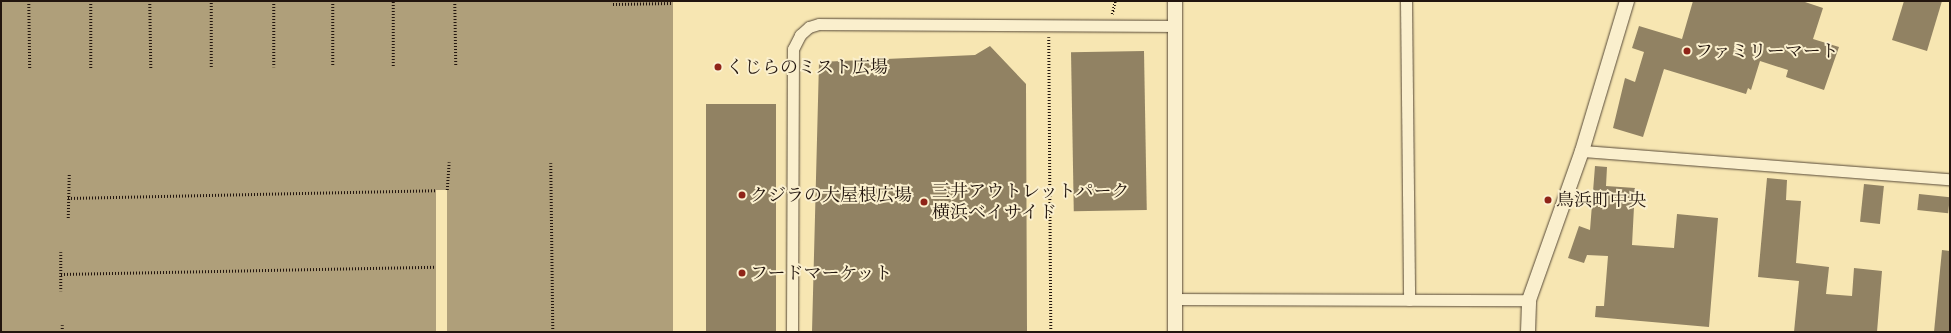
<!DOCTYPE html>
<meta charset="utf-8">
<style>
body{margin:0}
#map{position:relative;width:1951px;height:333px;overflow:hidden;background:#f7e6b2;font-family:"EB Garamond","Noto Serif JP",serif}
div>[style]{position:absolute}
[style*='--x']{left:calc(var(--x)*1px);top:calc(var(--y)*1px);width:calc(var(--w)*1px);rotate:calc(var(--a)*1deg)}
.water>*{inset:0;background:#af9f7a;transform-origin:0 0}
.pier>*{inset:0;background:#f7e6b2;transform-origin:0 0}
.building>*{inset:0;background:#918263;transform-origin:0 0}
.path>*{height:2.5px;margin-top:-1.25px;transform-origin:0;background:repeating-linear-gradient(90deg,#22150e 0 1px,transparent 0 3px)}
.roads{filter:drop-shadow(0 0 1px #574937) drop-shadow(0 0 1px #574937)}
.minor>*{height:11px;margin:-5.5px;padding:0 5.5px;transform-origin:5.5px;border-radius:5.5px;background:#faefcd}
.tertiary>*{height:14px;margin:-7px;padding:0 7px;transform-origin:7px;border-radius:7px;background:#faefcd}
.dots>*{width:11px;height:11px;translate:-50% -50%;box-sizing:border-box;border:2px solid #faefcd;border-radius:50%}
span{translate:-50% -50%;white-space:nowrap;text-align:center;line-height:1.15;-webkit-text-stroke:4px #faefcd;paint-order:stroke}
.poi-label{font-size:18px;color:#22150e}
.left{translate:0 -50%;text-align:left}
.frame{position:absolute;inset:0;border:2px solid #22150e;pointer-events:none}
</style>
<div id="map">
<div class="water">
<i style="left:1px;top:1px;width:672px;height:331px"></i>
</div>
<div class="pier">
<i style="left:436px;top:190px;width:11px;height:142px"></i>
</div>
<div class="building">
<i style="clip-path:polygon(1693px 1px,1802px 1px,1823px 8px,1813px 39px,1839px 47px,1824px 90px,1786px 77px,1788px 70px,1760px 61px,1751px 90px,1748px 88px,1746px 94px,1664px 69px,1643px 137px,1613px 128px,1625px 78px,1635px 82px,1644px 52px,1632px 48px,1639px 26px,1682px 39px)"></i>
<i style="clip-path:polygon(1904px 1px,1942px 1px,1927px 51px,1892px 40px)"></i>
<i style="clip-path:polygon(990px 46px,1026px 84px,1027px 332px,812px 332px,819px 62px,975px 55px)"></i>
<i style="left:1144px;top:51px;width:159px;height:73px;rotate:89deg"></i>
<i style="left:776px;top:104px;width:228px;height:70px;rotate:90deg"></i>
<i style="clip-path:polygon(1595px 166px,1607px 167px,1606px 186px,1635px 188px,1632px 245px,1674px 248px,1677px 214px,1718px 218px,1709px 327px,1595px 317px,1596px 306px,1604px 306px,1608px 256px,1587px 255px,1584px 263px,1568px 258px,1579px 226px,1590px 230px)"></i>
<i style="clip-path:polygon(1767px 178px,1787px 180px,1786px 200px,1801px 201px,1796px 263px,1829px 267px,1826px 294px,1852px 296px,1854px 268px,1882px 271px,1877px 332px,1794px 332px,1799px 281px,1758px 277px)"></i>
<i style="left:1864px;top:184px;width:20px;height:38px;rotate:6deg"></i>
<i style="left:1919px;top:194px;width:31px;height:16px;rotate:6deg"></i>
<i style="clip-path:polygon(1942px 250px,1950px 251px,1950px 332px,1934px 332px)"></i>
</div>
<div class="path">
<i style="--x:29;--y:1;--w:68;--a:89.2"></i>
<i style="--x:91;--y:1;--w:67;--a:90"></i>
<i style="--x:150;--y:1;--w:67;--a:89.1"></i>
<i style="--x:274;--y:1;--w:66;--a:90"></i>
<i style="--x:333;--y:1;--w:65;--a:90"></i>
<i style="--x:455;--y:1;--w:64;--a:89.1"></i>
<i style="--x:613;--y:4;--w:60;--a:-1"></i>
<i style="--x:1112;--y:14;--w:13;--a:-77"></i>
<i style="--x:1049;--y:37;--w:295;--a:89.6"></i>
<i style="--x:393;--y:66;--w:65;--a:-90"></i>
<i style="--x:211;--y:67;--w:66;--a:-90"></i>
<i style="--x:551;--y:163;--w:169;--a:89.3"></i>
<i style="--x:447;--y:190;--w:28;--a:-86"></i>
<i style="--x:68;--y:198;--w:368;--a:-1.2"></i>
<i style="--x:68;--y:218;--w:44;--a:-88.7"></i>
<i style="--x:61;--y:252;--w:39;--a:90"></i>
<i style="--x:61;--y:274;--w:375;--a:-1.1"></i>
<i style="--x:62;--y:332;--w:7;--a:-90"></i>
</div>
<div class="roads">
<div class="minor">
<i style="--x:1406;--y:1;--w:299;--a:89.4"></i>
<i style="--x:1582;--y:151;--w:369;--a:4.4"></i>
<i style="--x:1175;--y:299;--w:354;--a:0.2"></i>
<i style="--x:792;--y:332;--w:283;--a:-89.8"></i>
<i style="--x:793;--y:49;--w:16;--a:-63"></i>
<i style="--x:800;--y:35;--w:12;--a:-42"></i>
<i style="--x:809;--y:27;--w:10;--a:-17"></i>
<i style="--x:819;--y:24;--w:355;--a:0.3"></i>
</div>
<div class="tertiary">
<i style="--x:1175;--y:1;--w:331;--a:90"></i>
<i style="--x:1528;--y:332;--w:32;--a:-88"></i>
<i style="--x:1529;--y:300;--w:158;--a:-70.4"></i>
<i style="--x:1582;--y:151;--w:157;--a:-73.3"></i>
</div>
</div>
<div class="dots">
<i style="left:1687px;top:51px;background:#8f2418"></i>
<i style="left:718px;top:67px;background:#8f2418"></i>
<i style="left:742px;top:195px;background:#8f2418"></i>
<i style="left:1548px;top:200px;background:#8f2418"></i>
<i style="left:924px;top:202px;background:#8f2418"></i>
<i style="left:742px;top:273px;background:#8f2418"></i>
</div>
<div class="poi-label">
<span class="left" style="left:1695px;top:51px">ファミリーマート</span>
<span class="left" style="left:726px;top:67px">くじらのミスト広場</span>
<span class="left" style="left:932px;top:202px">三井アウトレットパーク<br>横浜ベイサイド</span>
<span class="left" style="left:750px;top:195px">クジラの大屋根広場</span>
<span class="left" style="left:1556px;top:200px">鳥浜町中央</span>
<span class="left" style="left:750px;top:273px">フードマーケット</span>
</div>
<div class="frame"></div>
</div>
